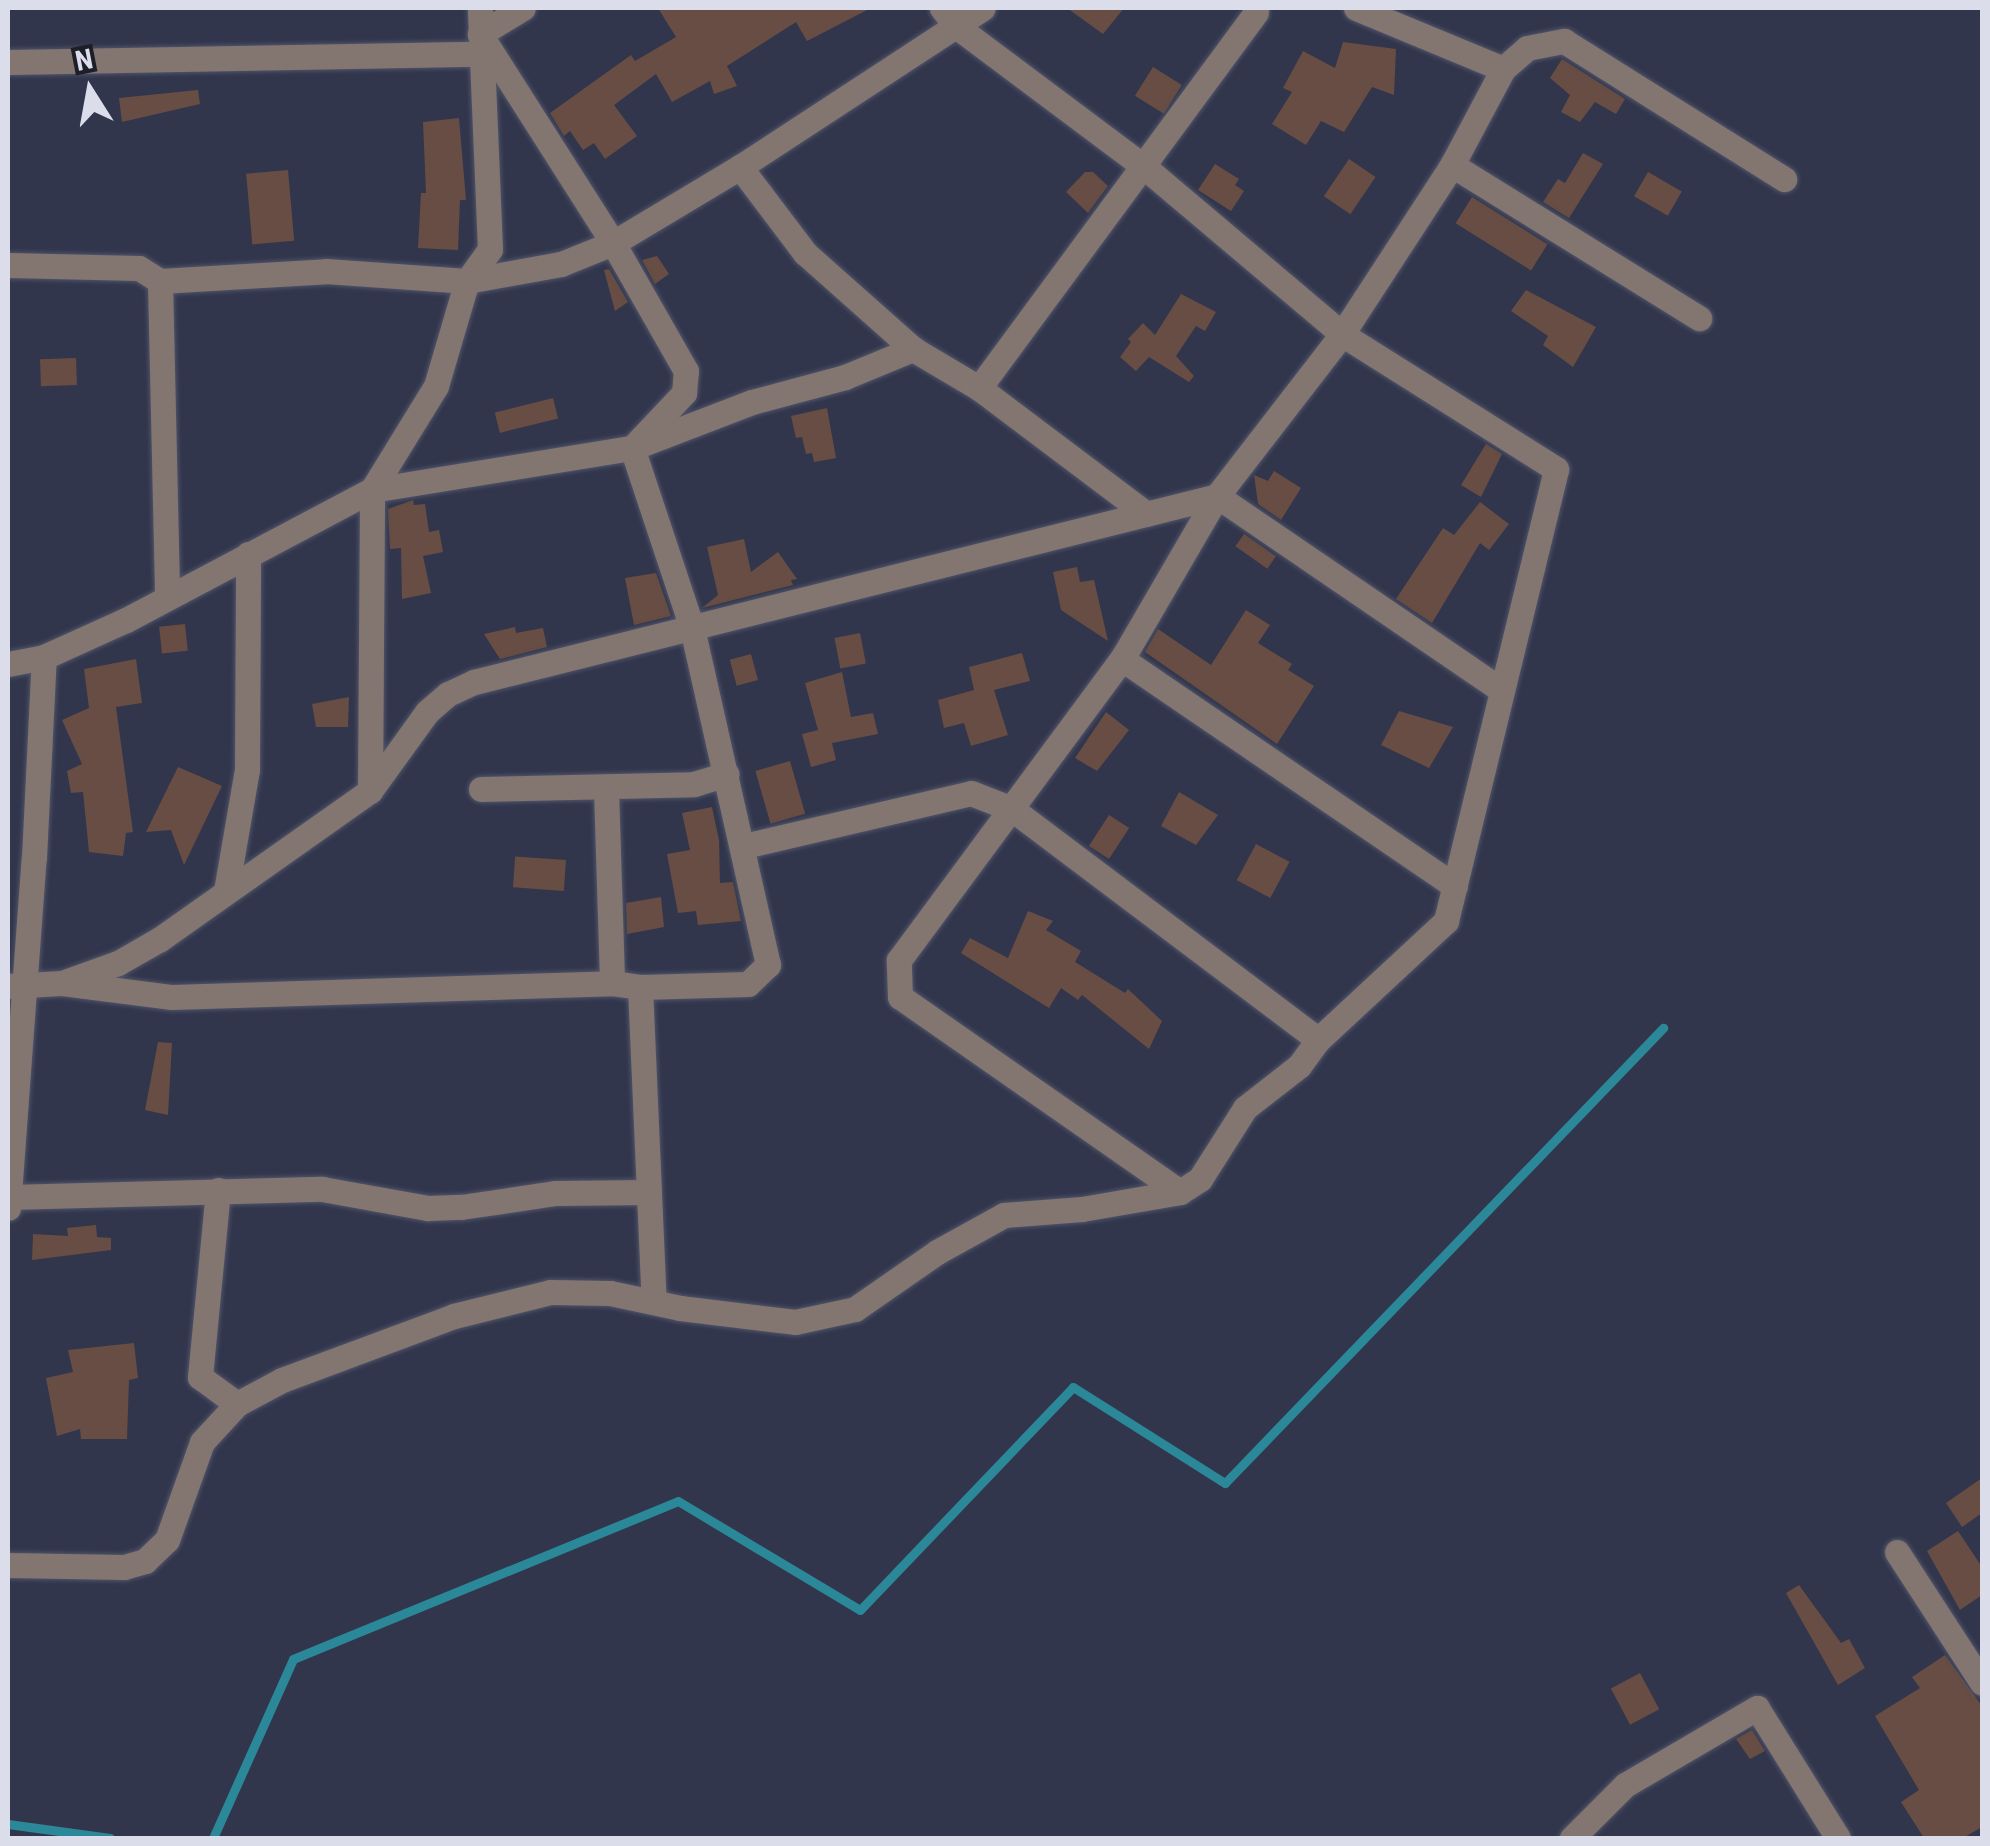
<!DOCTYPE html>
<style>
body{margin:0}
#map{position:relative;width:1990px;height:1846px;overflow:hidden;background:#32364c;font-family:"Roboto Condensed",sans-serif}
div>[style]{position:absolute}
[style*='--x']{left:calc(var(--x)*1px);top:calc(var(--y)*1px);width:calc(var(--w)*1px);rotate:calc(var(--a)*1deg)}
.stream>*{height:9px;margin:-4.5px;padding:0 4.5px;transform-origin:4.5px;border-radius:4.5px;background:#2b8898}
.building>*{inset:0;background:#674d43;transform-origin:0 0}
.roads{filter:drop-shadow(0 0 2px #505469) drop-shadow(0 0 2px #505469)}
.minor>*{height:25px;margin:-12.5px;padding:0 12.5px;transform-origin:12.5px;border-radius:12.5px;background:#837671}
span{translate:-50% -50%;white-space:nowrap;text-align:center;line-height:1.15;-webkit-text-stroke:8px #1c1e28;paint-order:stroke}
.frame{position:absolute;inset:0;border:10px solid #dbddeb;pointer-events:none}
.north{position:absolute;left:40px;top:40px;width:100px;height:100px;-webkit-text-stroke:8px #1c1e28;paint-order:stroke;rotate:349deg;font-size:28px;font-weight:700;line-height:40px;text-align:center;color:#dbddeb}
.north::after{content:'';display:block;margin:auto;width:35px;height:45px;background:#dbddeb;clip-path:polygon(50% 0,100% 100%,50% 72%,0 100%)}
</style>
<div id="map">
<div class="stream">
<i style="--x:8;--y:1824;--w:103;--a:7.8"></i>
<i style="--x:213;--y:1838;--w:196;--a:-65.9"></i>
<i style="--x:293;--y:1659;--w:416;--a:-22.3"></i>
<i style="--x:678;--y:1501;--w:212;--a:30.9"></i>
<i style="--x:860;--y:1610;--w:308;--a:-46.3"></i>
<i style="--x:1073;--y:1387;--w:180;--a:32.3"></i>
<i style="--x:1225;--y:1483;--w:632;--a:-46.09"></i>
</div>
<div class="building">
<i style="clip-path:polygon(658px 8px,871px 8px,807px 41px,796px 22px,727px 66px,737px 86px,714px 94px,710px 81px,672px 102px,656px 74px,614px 105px,637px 136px,605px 159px,594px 143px,583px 150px,570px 131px,564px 136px,550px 113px,631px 55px,635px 61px,676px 37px)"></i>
<i style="clip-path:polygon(1067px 8px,1124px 8px,1103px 34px)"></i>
<i style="clip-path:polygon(1343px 42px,1396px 49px,1394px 95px,1372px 87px,1344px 132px,1321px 121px,1306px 145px,1272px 124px,1292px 92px,1283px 88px,1303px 51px,1335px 68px)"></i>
<i style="clip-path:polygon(1562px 59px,1625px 99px,1616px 114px,1595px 102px,1580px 122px,1561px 112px,1570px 95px,1550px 78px)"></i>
<i style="left:1153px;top:67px;width:34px;height:34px;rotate:32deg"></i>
<i style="clip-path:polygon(198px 90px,200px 104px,122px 122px,119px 98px)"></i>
<i style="clip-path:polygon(459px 118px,466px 200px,460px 200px,458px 250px,418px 248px,421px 193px,426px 193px,423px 122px)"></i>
<i style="clip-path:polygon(1583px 153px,1603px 164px,1569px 218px,1543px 202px,1558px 179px,1565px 183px)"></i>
<i style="left:1349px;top:159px;width:32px;height:45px;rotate:34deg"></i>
<i style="clip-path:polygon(1215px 164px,1239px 179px,1235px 185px,1244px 191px,1231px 211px,1198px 190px)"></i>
<i style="left:288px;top:170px;width:71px;height:42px;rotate:85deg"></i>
<i style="clip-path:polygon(1085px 172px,1093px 172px,1108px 186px,1088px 213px,1066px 192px)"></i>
<i style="left:1648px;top:172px;width:39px;height:28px;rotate:30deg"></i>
<i style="left:1472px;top:197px;width:89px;height:31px;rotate:32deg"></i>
<i style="clip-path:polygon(657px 256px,669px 274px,655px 284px,642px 260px)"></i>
<i style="clip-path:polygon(609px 269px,628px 302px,615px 311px,604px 270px)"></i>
<i style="clip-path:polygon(1526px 290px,1596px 327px,1573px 367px,1543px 345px,1548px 336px,1511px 311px)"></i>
<i style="clip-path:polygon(1181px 294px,1216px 312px,1205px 331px,1196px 326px,1176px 356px,1194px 376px,1189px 382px,1149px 357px,1136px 371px,1120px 357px,1131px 342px,1128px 339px,1143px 323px,1155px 335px)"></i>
<i style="left:76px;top:358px;width:27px;height:36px;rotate:88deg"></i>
<i style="left:553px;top:398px;width:21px;height:60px;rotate:76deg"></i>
<i style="clip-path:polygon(827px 408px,836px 458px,814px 462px,812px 453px,806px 454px,802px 437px,796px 438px,791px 416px)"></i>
<i style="clip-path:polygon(1486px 444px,1502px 454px,1481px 497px,1461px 485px)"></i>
<i style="clip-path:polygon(1274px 471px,1301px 488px,1281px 520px,1258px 504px,1254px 475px,1268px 481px)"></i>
<i style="clip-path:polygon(413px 500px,414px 505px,425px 504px,429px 532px,439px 530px,443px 552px,423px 556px,431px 593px,402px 599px,401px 548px,390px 549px,388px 509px)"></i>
<i style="clip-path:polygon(1480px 502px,1509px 524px,1489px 550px,1480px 543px,1432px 623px,1396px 599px,1443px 528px,1454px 535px)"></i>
<i style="left:1244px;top:534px;width:39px;height:15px;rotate:35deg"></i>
<i style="clip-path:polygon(744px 539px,751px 572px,778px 552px,797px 579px,791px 580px,793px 585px,702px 608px,718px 595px,707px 547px)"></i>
<i style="clip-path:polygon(1077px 567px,1080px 582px,1094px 580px,1108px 641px,1061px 610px,1053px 572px)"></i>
<i style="clip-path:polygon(656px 573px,671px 616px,634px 625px,625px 578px)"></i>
<i style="clip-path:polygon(1246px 610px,1270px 625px,1258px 643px,1292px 664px,1288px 670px,1314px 686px,1277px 744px,1145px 652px,1158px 629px,1211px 665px)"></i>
<i style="left:185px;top:624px;width:27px;height:26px;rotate:84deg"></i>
<i style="clip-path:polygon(515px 627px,516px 633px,543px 628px,547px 647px,500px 659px,484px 634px)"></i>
<i style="left:860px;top:633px;width:31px;height:26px;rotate:79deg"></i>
<i style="clip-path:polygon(1022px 653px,1030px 681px,994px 690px,1008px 735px,971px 746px,964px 723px,944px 728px,938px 700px,974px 690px,969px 667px)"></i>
<i style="left:751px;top:654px;width:27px;height:22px;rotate:75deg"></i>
<i style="clip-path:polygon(136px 659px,142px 703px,116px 707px,133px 832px,126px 833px,123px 856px,89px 852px,83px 792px,71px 793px,67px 771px,82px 764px,62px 720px,89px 708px,84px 669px)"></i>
<i style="clip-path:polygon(842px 672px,851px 717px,873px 713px,878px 734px,832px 743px,836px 760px,811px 767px,802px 734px,818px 730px,805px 683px)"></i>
<i style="clip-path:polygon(349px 697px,348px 727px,316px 727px,312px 704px)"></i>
<i style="clip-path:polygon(1399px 711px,1453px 727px,1429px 768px,1381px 745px)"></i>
<i style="clip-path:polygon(1106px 712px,1129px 730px,1097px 771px,1075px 758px)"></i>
<i style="left:790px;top:761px;width:55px;height:36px;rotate:74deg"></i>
<i style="clip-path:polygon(178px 767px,222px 786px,184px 865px,171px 830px,146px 832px)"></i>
<i style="clip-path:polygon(1179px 792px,1218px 815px,1196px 845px,1161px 826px)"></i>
<i style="clip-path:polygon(712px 807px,719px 840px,720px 883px,733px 882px,741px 921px,698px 925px,696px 911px,678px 913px,667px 854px,690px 850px,682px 813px)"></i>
<i style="left:1109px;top:815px;width:24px;height:37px;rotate:33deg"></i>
<i style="left:1256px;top:844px;width:38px;height:41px;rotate:28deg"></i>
<i style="left:566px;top:860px;width:31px;height:51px;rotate:94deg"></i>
<i style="clip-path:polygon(661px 897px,664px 927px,627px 934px,626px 903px)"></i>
<i style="clip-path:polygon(1028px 911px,1053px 921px,1046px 930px,1081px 951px,1075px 962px,1125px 993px,1128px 989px,1162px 1021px,1149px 1049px,1082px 995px,1078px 1000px,1061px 988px,1049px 1008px,961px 953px,970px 938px,1008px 958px)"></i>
<i style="clip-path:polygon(158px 1042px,172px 1043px,168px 1115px,145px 1110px)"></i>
<i style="clip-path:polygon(96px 1225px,97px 1237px,111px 1238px,111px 1250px,32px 1260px,33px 1234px,68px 1236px,67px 1228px)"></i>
<i style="clip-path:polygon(134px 1343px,138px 1378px,129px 1380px,127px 1439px,81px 1439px,80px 1429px,57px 1436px,46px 1378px,73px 1372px,68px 1350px)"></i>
<i style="clip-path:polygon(1982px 1478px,1982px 1513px,1962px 1527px,1946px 1503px)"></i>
<i style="clip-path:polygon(1958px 1531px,1982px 1567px,1982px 1595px,1960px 1610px,1927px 1551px)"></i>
<i style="clip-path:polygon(1799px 1585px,1841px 1643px,1849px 1639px,1865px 1668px,1838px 1685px,1786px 1593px)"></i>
<i style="clip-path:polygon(1945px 1655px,1982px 1706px,1982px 1827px,1963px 1838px,1924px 1838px,1901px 1802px,1919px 1790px,1875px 1716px,1920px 1688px,1912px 1677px)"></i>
<i style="left:1640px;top:1673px;width:41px;height:33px;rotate:62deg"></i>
<i style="clip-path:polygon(1752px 1730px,1765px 1751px,1750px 1759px,1736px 1739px)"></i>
</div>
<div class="roads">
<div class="minor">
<i style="--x:1356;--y:8;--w:159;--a:22.5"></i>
<i style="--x:8;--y:62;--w:471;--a:-1"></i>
<i style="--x:1452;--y:165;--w:291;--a:31.8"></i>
<i style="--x:740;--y:167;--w:108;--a:52.9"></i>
<i style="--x:805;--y:253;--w:144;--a:41.6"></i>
<i style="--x:913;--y:349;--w:77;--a:30.6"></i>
<i style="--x:979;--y:388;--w:209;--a:37"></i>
<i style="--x:8;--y:265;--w:131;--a:1.3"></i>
<i style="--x:139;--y:268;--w:25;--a:32"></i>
<i style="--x:160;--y:281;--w:315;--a:88.7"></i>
<i style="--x:160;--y:281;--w:166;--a:-3.4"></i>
<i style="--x:326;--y:271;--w:141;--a:4.1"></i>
<i style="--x:467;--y:281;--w:96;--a:-10.3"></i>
<i style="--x:561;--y:264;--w:56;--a:-22"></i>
<i style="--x:613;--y:243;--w:148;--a:-30.9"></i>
<i style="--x:740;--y:167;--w:290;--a:-33.2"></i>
<i style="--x:979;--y:388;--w:467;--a:-53.6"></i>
<i style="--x:1122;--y:659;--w:403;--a:34.3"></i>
<i style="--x:8;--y:664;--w:37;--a:-11"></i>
<i style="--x:44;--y:657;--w:90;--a:-24.3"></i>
<i style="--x:126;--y:620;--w:278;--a:-27.9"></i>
<i style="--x:372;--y:490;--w:122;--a:-58.4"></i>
<i style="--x:436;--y:386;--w:109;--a:-73.6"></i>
<i style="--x:467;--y:281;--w:39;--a:-54"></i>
<i style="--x:490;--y:249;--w:241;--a:-92.4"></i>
<i style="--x:481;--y:789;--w:213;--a:-1.3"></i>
<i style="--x:694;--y:784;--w:34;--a:-17"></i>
<i style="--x:606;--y:789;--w:194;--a:88.2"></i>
<i style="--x:370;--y:791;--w:301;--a:-89.6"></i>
<i style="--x:372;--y:490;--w:263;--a:-9.2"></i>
<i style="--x:632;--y:448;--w:129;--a:-21"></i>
<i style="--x:752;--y:402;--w:96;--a:-15"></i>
<i style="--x:845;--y:377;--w:74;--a:-22.4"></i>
<i style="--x:744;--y:846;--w:233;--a:-13.1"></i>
<i style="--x:971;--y:793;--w:44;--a:21.3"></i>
<i style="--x:1012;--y:809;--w:383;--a:37"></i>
<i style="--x:226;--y:891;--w:123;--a:-80.2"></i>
<i style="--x:247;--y:770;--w:216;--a:-89.7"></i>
<i style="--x:62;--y:983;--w:111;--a:7.3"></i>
<i style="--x:172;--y:997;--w:440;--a:-1.8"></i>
<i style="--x:612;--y:983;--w:28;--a:8"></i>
<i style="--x:640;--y:987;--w:108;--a:-1.6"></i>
<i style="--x:748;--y:984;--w:28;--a:-44"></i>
<i style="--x:768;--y:965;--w:345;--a:-102.7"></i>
<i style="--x:692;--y:628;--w:190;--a:-108.4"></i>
<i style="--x:632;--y:448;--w:76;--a:-46.6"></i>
<i style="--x:684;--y:393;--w:22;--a:-85"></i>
<i style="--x:686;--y:371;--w:147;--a:-119.7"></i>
<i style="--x:613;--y:243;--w:248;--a:-122.5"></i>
<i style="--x:480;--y:34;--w:50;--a:-31.2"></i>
<i style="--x:8;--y:986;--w:54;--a:-3.2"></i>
<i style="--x:62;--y:983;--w:59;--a:-19.7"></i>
<i style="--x:118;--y:963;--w:48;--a:-29.7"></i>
<i style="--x:160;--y:939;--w:257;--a:-35.2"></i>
<i style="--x:370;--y:791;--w:97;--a:-54.2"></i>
<i style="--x:427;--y:712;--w:28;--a:-41"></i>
<i style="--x:448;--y:694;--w:29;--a:-25"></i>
<i style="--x:474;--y:682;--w:766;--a:-14.05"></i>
<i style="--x:1217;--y:496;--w:344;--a:34.3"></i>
<i style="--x:640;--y:987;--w:315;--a:87.5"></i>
<i style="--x:218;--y:1190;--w:188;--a:95.5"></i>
<i style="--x:200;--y:1377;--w:46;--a:36.1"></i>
<i style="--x:1180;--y:1192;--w:341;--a:-145.1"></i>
<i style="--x:900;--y:997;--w:37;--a:-92"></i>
<i style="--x:899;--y:960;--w:375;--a:-53.5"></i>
<i style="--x:1122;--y:659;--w:189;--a:-59.8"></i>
<i style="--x:1217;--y:496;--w:205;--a:-52.3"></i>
<i style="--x:1342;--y:334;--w:202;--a:-56.9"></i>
<i style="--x:1452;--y:165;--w:109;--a:-62"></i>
<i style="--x:1503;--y:69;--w:32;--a:-41"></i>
<i style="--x:1527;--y:48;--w:38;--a:-11"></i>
<i style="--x:1564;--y:41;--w:260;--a:32.1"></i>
<i style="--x:8;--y:1197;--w:314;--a:-1.5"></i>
<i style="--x:322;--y:1189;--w:108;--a:10.2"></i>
<i style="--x:428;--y:1208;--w:33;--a:-2"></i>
<i style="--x:461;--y:1207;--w:96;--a:-8.4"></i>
<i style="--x:556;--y:1193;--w:91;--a:-0.6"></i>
<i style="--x:8;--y:1208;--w:351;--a:-85.8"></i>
<i style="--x:34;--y:858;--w:201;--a:-87.2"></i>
<i style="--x:1897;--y:1552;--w:156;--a:57"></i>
<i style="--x:8;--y:1565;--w:116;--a:1"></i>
<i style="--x:124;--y:1567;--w:22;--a:-16"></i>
<i style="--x:145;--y:1561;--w:30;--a:-44"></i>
<i style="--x:167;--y:1540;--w:104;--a:-70.3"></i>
<i style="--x:202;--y:1442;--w:52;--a:-47.4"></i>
<i style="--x:237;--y:1404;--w:51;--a:-28.1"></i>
<i style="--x:282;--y:1380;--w:184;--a:-20.4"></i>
<i style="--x:454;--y:1316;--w:99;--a:-14"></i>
<i style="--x:550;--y:1292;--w:60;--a:1"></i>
<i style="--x:610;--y:1293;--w:72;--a:12.1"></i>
<i style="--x:680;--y:1308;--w:116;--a:6.9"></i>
<i style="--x:795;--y:1322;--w:61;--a:-12.2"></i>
<i style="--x:855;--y:1309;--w:100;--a:-34.8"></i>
<i style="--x:937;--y:1252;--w:77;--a:-28.9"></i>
<i style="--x:1004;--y:1215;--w:78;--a:-4.4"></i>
<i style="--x:1082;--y:1209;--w:99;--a:-9.8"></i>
<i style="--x:1180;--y:1192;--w:24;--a:-33"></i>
<i style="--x:1200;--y:1179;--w:84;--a:-57.6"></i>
<i style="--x:1245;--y:1108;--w:68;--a:-37.9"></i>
<i style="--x:1299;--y:1066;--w:32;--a:-54"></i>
<i style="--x:1318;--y:1040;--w:175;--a:-42.9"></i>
<i style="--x:1446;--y:921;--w:465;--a:-76.3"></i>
<i style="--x:1556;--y:469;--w:253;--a:-147.8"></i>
<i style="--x:1342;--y:334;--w:260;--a:-139.8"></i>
<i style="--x:1143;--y:166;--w:234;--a:-143.2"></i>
<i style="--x:956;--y:26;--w:23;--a:-128"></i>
<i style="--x:1572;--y:1838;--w:75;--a:-45"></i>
<i style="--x:1625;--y:1785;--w:153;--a:-30.3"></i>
<i style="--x:1757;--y:1708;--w:153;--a:58.1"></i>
</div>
</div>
<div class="frame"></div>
<div class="north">N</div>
</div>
